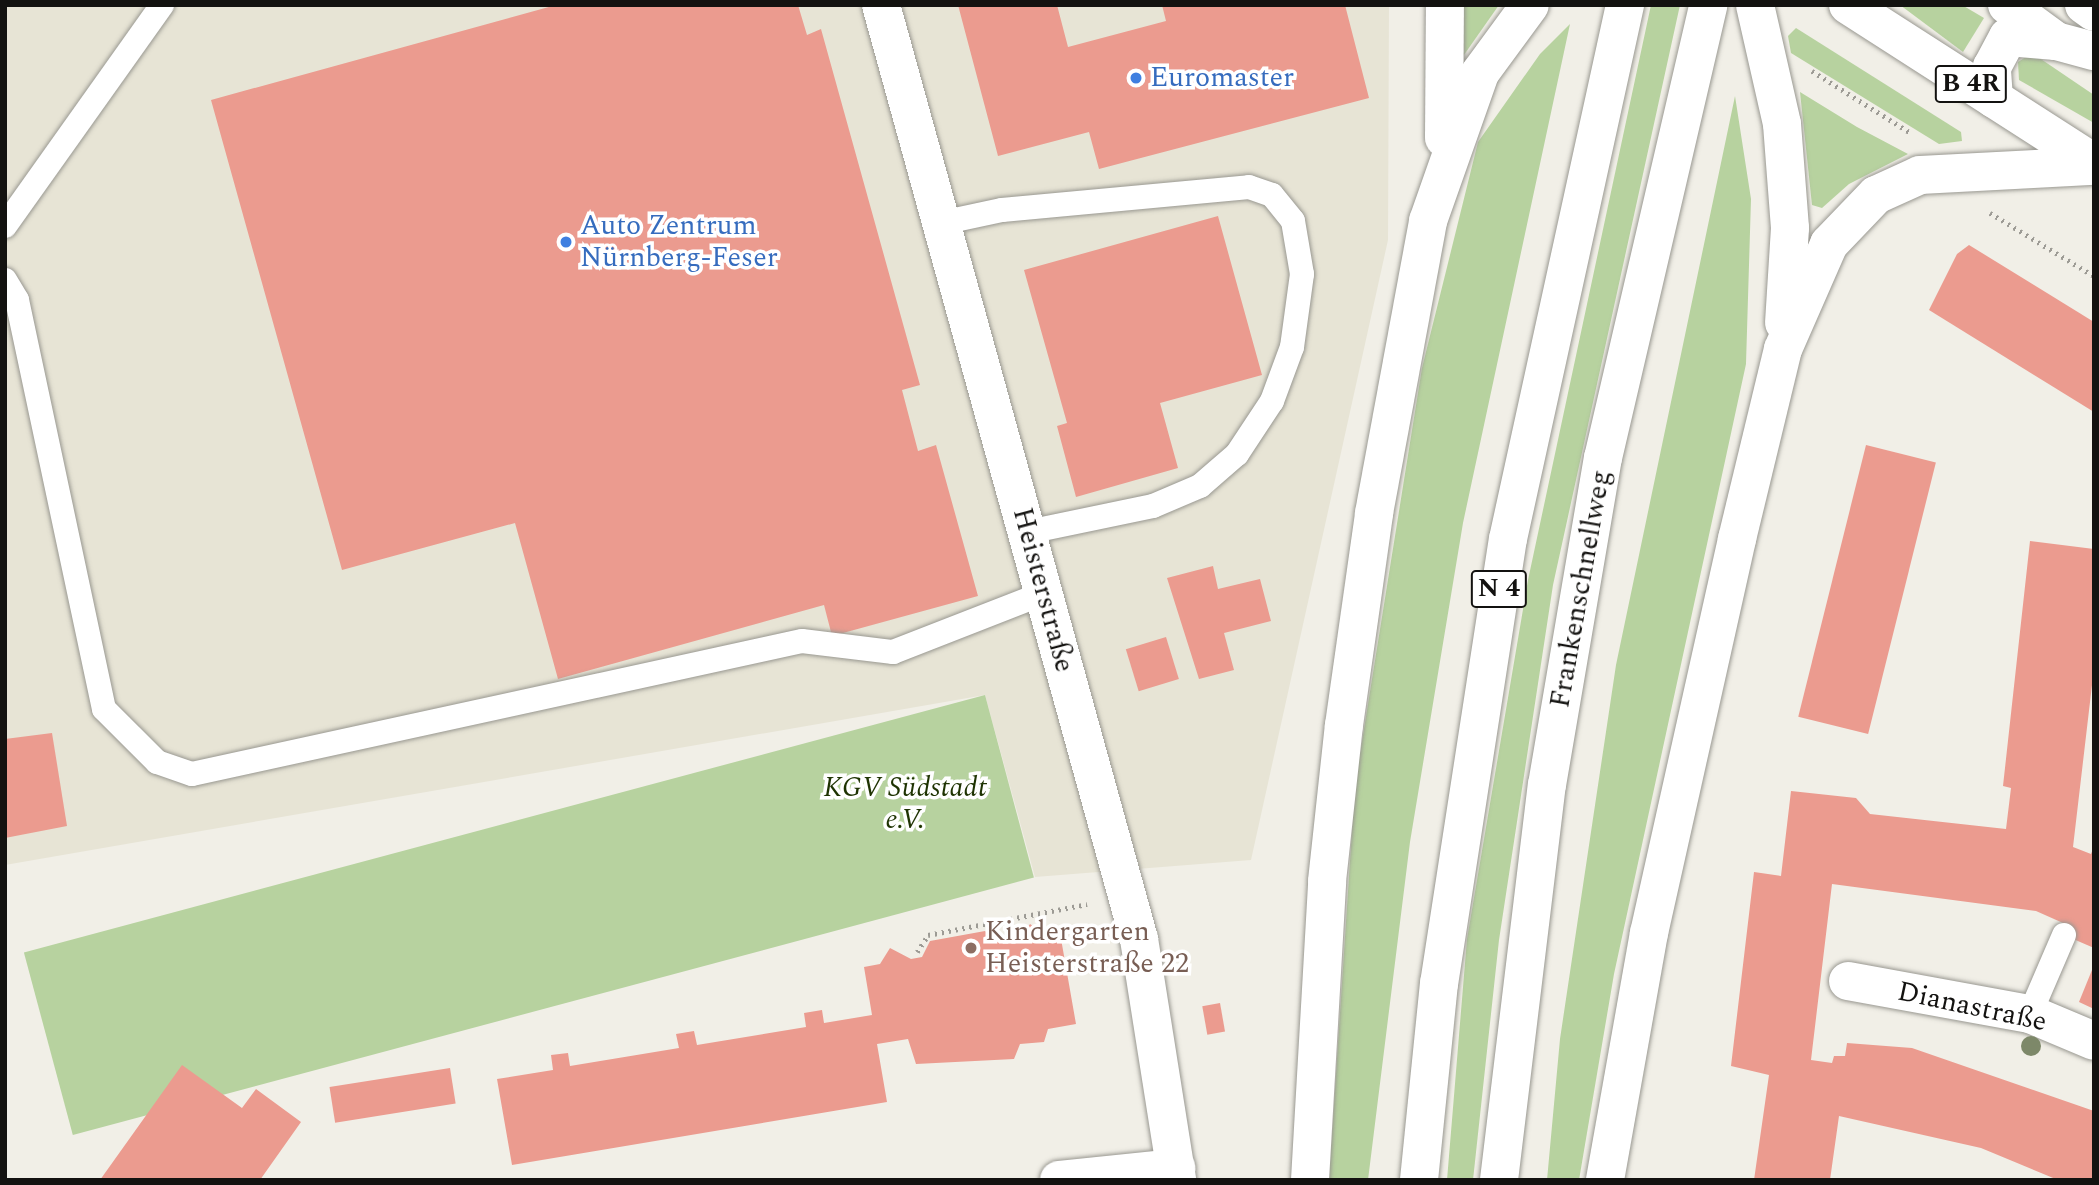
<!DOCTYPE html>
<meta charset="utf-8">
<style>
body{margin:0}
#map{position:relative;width:2099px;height:1185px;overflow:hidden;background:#f1efe7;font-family:Spectral,serif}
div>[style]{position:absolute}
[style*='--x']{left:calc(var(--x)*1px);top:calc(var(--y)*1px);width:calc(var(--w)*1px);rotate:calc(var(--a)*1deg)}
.built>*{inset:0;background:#e7e4d5}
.green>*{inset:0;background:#b7d29f;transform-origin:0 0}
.building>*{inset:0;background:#eb9b8f;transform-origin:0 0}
.path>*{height:4.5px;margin-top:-2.25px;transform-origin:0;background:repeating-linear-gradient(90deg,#9d9b95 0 2px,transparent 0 7px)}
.roads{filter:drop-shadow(0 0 2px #999891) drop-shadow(0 0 2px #999891)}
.lane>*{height:24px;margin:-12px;padding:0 12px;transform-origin:12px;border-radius:12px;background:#fff}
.street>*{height:38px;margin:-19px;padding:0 19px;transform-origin:19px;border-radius:19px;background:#fff}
.primary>*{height:38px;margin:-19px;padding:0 19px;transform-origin:19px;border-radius:19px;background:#fff}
.highway>*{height:38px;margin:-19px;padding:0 19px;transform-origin:19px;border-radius:19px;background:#fff}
.trees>*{width:20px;height:20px;margin:-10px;border-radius:50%;background:#7d8869}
.dots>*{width:19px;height:19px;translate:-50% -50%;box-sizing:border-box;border:4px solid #fff;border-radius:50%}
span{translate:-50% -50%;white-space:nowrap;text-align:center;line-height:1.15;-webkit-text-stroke:7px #fff;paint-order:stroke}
.shield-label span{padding:2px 5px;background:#fff;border:2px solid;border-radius:5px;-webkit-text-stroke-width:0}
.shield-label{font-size:26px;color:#131210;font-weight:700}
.shop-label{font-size:28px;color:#366cbe}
.left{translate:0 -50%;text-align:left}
.street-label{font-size:28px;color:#131210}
.park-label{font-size:28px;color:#1e3302;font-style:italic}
.education-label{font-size:28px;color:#785e54}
.frame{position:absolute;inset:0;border:7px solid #131210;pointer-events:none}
</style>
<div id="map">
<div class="built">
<i style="clip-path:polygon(5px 5px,1389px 5px,1388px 240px,1251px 860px,1035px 877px,985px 695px,5px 865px)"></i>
</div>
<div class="green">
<i style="clip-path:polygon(1462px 5px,1499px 5px,1459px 62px)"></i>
<i style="clip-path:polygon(1651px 5px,1680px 5px,1553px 585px,1499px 940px,1473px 1180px,1447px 1180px,1467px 939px,1528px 580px)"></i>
<i style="clip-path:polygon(1900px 5px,1962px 5px,1984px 18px,1963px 52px)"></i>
<i style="clip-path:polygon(1570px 24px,1463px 523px,1410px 842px,1368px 1180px,1329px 1180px,1355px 785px,1422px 368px,1478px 142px,1540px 54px)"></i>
<i style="clip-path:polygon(1796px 28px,1961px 132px,1962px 141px,1939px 144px,1791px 53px,1788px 36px)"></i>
<i style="clip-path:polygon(2032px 53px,2094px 95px,2094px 123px,2019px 80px,2018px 62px)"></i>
<i style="clip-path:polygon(1800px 92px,1857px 127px,1908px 154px,1849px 184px,1822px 208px,1812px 205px)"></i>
<i style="clip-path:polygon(1735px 96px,1751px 199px,1746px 364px,1614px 974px,1579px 1180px,1547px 1180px,1560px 1039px,1616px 665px)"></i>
<i style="left:985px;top:695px;width:189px;height:995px;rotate:75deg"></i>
</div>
<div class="building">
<i style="clip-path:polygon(556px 5px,798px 5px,807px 35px,821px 29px,920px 385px,902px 390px,918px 451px,936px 445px,978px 596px,832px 636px,824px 605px,558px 679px,515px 523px,342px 570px,211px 100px)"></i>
<i style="clip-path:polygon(958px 5px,1057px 5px,1068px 47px,1166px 21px,1162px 5px,1345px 5px,1369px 98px,1099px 169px,1089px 132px,998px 156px)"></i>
<i style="clip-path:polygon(1218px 216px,1262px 375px,1160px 403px,1178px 468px,1076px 497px,1057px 426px,1067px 423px,1024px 270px)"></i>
<i style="clip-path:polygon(1969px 245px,2094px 322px,2094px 412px,1929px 310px,1957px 254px)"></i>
<i style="left:1866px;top:445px;width:72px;height:280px;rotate:14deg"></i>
<i style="clip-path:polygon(2030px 541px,2094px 549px,2094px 668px,2073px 847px,2091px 854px,2094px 846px,2094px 948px,2064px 935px,2063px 923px,2036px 911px,1832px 884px,1811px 1060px,1832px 1063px,1834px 1056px,1845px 1056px,1847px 1043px,1912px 1048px,2094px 1111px,2094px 1180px,2058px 1180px,1981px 1148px,1839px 1116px,1830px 1180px,1754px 1180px,1769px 1075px,1731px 1066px,1754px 872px,1781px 876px,1791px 791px,1856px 798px,1870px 814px,2006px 829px,2011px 788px,2003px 786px)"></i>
<i style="clip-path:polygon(1213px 566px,1218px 589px,1260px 579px,1271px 621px,1224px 633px,1234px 670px,1199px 679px,1167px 578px)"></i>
<i style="left:1166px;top:637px;width:44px;height:42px;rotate:73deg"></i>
<i style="clip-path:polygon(52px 733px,67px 826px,5px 838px,5px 739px)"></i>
<i style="clip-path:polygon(1030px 924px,1044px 934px,1060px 933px,1076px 1024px,1048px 1029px,1044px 1042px,1020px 1044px,1014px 1059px,916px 1064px,908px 1039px,877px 1044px,887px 1102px,512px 1165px,497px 1079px,553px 1070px,551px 1055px,568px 1053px,570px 1066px,679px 1048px,676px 1034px,694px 1031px,697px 1045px,806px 1027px,804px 1013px,822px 1010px,824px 1023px,872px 1015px,864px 967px,880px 964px,890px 948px,911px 959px,922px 957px,930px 941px,985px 931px,1000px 943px,1019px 940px)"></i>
<i style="clip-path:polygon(2094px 965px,2094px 1009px,2079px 1002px)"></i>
<i style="left:1220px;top:1003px;width:29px;height:18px;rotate:80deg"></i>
<i style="clip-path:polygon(182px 1065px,242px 1108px,256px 1089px,301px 1122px,260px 1180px,100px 1180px)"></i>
<i style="left:450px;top:1068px;width:36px;height:122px;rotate:81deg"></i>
</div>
<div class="path">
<i style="--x:1812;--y:71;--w:117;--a:32.1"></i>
<i style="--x:1990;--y:213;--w:122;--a:31.2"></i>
<i style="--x:917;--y:952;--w:20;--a:-57"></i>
<i style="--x:928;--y:935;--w:162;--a:-11"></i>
</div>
<div class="roads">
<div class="lane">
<i style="--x:941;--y:223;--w:62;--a:-12"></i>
<i style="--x:1002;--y:210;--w:248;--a:-5.3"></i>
<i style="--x:1249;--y:187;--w:24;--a:19"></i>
<i style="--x:1272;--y:195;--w:33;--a:51"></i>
<i style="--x:1293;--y:221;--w:54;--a:80.4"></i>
<i style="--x:1302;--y:274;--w:74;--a:97.8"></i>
<i style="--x:1292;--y:347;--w:58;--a:110.3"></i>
<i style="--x:1272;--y:401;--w:64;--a:123.4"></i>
<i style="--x:1237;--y:454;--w:49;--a:139.1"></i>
<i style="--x:1200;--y:486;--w:51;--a:156.9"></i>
<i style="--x:1153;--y:506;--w:129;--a:168.3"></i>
<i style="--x:5;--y:226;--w:271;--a:-54.6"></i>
<i style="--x:5;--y:280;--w:23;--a:59"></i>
<i style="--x:17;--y:300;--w:418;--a:78"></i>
<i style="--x:104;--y:709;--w:75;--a:45"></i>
<i style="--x:157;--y:762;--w:37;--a:19"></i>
<i style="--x:192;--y:774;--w:624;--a:-12.3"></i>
<i style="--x:802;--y:641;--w:92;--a:6.9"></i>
<i style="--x:893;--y:652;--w:162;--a:-21.3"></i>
<i style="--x:2030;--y:1014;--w:86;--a:-66.7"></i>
</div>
<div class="street">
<i style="--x:881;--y:5;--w:969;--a:74.56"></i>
<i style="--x:1139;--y:939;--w:244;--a:81"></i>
<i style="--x:1848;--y:981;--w:185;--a:10.3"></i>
<i style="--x:2030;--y:1014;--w:69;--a:22.9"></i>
<i style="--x:1059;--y:1180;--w:118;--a:-5.9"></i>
</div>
<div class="primary">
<i style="--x:1848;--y:5;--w:292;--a:32.7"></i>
<i style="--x:2084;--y:5;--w:12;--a:35"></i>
<i style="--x:1994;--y:99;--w:32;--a:-94"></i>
<i style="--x:1992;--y:67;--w:34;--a:-62"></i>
<i style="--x:2008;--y:37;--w:48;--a:4.8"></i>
</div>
<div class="highway">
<i style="--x:1755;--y:5;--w:122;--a:77.2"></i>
<i style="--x:1782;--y:124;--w:104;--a:85.6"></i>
<i style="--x:1790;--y:228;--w:95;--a:93.6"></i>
<i style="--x:2007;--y:5;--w:61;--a:36.3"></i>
<i style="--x:2056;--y:41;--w:39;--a:15"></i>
<i style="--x:1444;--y:138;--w:133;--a:-89.6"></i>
<i style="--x:1310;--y:1180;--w:299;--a:-86.7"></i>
<i style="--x:1327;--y:881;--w:157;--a:-83.8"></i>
<i style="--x:1344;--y:725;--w:214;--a:-81.9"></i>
<i style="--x:1374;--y:513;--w:297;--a:-79.5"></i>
<i style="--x:1428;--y:221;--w:157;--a:-70.6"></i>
<i style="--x:1480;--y:73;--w:84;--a:-53.7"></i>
<i style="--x:1419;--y:1180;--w:197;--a:-84.2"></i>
<i style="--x:1439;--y:984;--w:450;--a:-81.2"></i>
<i style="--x:1508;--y:539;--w:547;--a:-77.64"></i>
<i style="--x:1499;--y:1180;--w:398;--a:-83.1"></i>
<i style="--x:1547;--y:785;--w:332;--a:-80.3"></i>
<i style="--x:1603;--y:458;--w:465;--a:-76.9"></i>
<i style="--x:1605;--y:1180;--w:251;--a:-79.9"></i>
<i style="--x:1649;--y:933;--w:404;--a:-77.4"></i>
<i style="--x:1737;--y:539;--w:195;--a:-76.4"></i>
<i style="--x:1783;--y:349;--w:115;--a:-66.3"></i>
<i style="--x:1829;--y:244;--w:68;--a:-46.2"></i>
<i style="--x:1876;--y:195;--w:48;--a:-24.4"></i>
<i style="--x:1920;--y:175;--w:174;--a:-3"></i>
</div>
</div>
<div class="trees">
<i style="left:2031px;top:1046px"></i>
</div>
<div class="dots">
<i style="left:1136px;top:78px;background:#3f7fe0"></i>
<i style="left:566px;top:242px;background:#3f7fe0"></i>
<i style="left:971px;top:948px;background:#8d6e63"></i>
</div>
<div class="shield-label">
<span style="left:1971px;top:84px">B 4R</span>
<span style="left:1499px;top:589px">N 4</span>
</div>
<div class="shop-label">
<span class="left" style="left:1150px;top:78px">Euromaster</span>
<span class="left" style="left:580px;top:242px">Auto Zentrum<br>Nürnberg-Feser</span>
</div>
<div class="street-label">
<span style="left:1581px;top:589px;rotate:-80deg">Frankenschnellweg</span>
<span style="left:1043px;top:590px;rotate:75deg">Heisterstraße</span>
<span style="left:1972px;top:1007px;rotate:12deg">Dianastraße</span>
</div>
<div class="park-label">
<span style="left:905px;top:804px">KGV Südstadt<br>e.V.</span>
</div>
<div class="education-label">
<span class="left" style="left:985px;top:948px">Kindergarten<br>Heisterstraße 22</span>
</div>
<div class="frame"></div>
</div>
